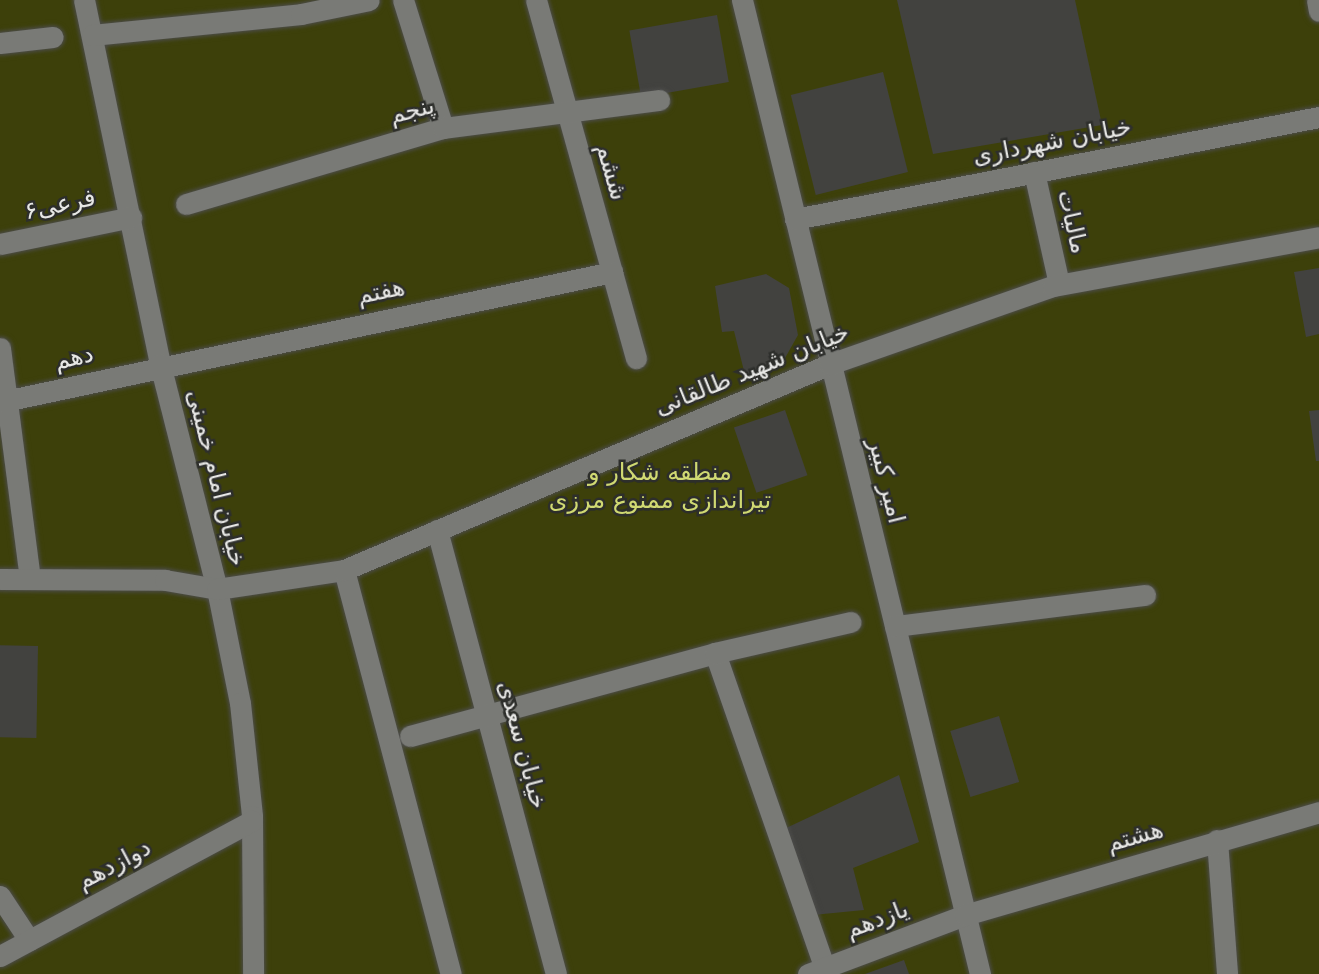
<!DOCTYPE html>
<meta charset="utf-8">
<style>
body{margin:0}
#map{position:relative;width:1319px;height:974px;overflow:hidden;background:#2d2e2b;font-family:"DejaVu Sans",Cairo,sans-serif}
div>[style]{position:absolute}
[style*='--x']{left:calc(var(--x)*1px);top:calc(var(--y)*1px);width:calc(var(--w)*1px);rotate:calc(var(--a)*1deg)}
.green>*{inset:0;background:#3d400a;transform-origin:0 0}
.building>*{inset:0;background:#42423f;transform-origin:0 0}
.roads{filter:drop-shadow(0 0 2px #4c4c4a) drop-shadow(0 0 2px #4c4c4a)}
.minor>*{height:21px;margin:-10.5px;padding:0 10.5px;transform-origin:10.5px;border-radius:10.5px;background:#797a76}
span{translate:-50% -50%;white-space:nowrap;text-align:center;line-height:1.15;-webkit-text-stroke:5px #2d2e2b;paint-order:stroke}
.street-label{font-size:24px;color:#e7e7e5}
.park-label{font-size:24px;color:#d0d972}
</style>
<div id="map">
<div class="green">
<i style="left:0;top:0;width:1319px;height:974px"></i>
</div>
<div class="building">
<i style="clip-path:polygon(897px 0,1075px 0,1102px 125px,933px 154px)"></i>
<i style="left:717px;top:15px;width:68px;height:89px;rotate:80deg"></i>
<i style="left:883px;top:72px;width:103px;height:95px;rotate:76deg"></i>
<i style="clip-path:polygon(1319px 268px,1319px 334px,1306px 337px,1294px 272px)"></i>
<i style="clip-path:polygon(766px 274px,789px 288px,798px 335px,780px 367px,746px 379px,734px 331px,722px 332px,715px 286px)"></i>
<i style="left:785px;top:410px;width:69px;height:54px;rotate:71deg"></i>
<i style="clip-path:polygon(1319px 410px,1319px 461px,1316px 461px,1309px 411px)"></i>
<i style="left:38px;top:646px;width:92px;height:38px;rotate:91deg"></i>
<i style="left:999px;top:716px;width:69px;height:51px;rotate:73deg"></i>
<i style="clip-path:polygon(899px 775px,919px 842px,853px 868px,864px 910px,813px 915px,784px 829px)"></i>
<i style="clip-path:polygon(904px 960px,909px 974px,865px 974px)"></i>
</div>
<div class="roads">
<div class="minor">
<i style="--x:84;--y:0;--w:372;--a:78.2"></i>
<i style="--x:160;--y:364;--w:232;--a:75.8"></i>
<i style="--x:217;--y:589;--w:116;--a:78.6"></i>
<i style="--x:240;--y:703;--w:114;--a:83.9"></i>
<i style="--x:252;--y:816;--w:158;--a:89.6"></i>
<i style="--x:403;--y:0;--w:134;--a:72.6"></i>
<i style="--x:536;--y:0;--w:372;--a:74.4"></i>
<i style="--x:742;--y:0;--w:1003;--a:76.27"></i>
<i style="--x:1317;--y:0;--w:11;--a:80"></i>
<i style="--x:92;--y:35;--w:210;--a:-5.7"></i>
<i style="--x:301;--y:14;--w:69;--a:-11.6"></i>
<i style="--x:0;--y:43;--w:53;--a:-6.5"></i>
<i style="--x:1034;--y:172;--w:115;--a:77.4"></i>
<i style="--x:186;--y:204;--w:268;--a:-16.5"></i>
<i style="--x:443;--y:128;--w:218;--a:-7.4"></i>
<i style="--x:795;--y:219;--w:534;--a:-11.02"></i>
<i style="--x:0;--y:244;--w:134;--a:-11.6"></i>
<i style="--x:0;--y:348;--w:232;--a:82.6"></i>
<i style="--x:0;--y:402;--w:626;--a:-11.99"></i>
<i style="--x:437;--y:530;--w:460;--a:75"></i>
<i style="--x:344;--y:570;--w:418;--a:75.2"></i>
<i style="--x:0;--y:579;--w:165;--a:0.3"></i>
<i style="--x:165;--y:580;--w:53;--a:9.8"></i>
<i style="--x:217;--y:589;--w:128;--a:-8.5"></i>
<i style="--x:344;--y:570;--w:528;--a:-22.97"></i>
<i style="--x:830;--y:364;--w:236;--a:-19.3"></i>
<i style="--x:1053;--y:286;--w:270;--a:-10.4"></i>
<i style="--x:895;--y:626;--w:252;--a:-7.1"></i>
<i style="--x:715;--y:653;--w:334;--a:70.8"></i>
<i style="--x:410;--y:736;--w:316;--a:-15.2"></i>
<i style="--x:715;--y:653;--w:139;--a:-12.9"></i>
<i style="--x:1217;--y:840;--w:134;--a:85.7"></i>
<i style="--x:0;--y:896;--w:53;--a:56.6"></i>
<i style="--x:0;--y:956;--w:286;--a:-28.2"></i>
<i style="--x:808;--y:974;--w:168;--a:-20.6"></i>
<i style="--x:965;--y:915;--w:369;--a:-16.2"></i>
</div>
</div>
<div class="street-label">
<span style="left:412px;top:111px;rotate:-15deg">پنجم</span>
<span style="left:1052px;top:142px;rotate:-11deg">خیابان شهرداری</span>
<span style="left:611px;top:172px;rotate:74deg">ششم</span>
<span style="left:60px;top:205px;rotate:-12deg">فرعی۶</span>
<span style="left:1072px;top:222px;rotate:77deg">مالیات</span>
<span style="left:381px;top:292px;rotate:-12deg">هفتم</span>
<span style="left:74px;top:358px;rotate:-13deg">دهم</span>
<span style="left:752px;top:370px;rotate:-22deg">خیابان شهيد طالقانی</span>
<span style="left:216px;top:478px;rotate:76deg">خیابان امام خمینی</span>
<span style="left:886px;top:481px;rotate:76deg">امیر کبیر</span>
<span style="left:522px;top:745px;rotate:75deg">خیابان سعدی</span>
<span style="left:1135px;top:837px;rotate:-16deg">هشتم</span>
<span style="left:114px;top:865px;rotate:-28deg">دوازدهم</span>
<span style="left:877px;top:920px;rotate:-21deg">یازدهم</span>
</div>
<div class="park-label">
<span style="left:660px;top:487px">منطقه شکار و<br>تیراندازی ممنوع مرزی</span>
</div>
</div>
